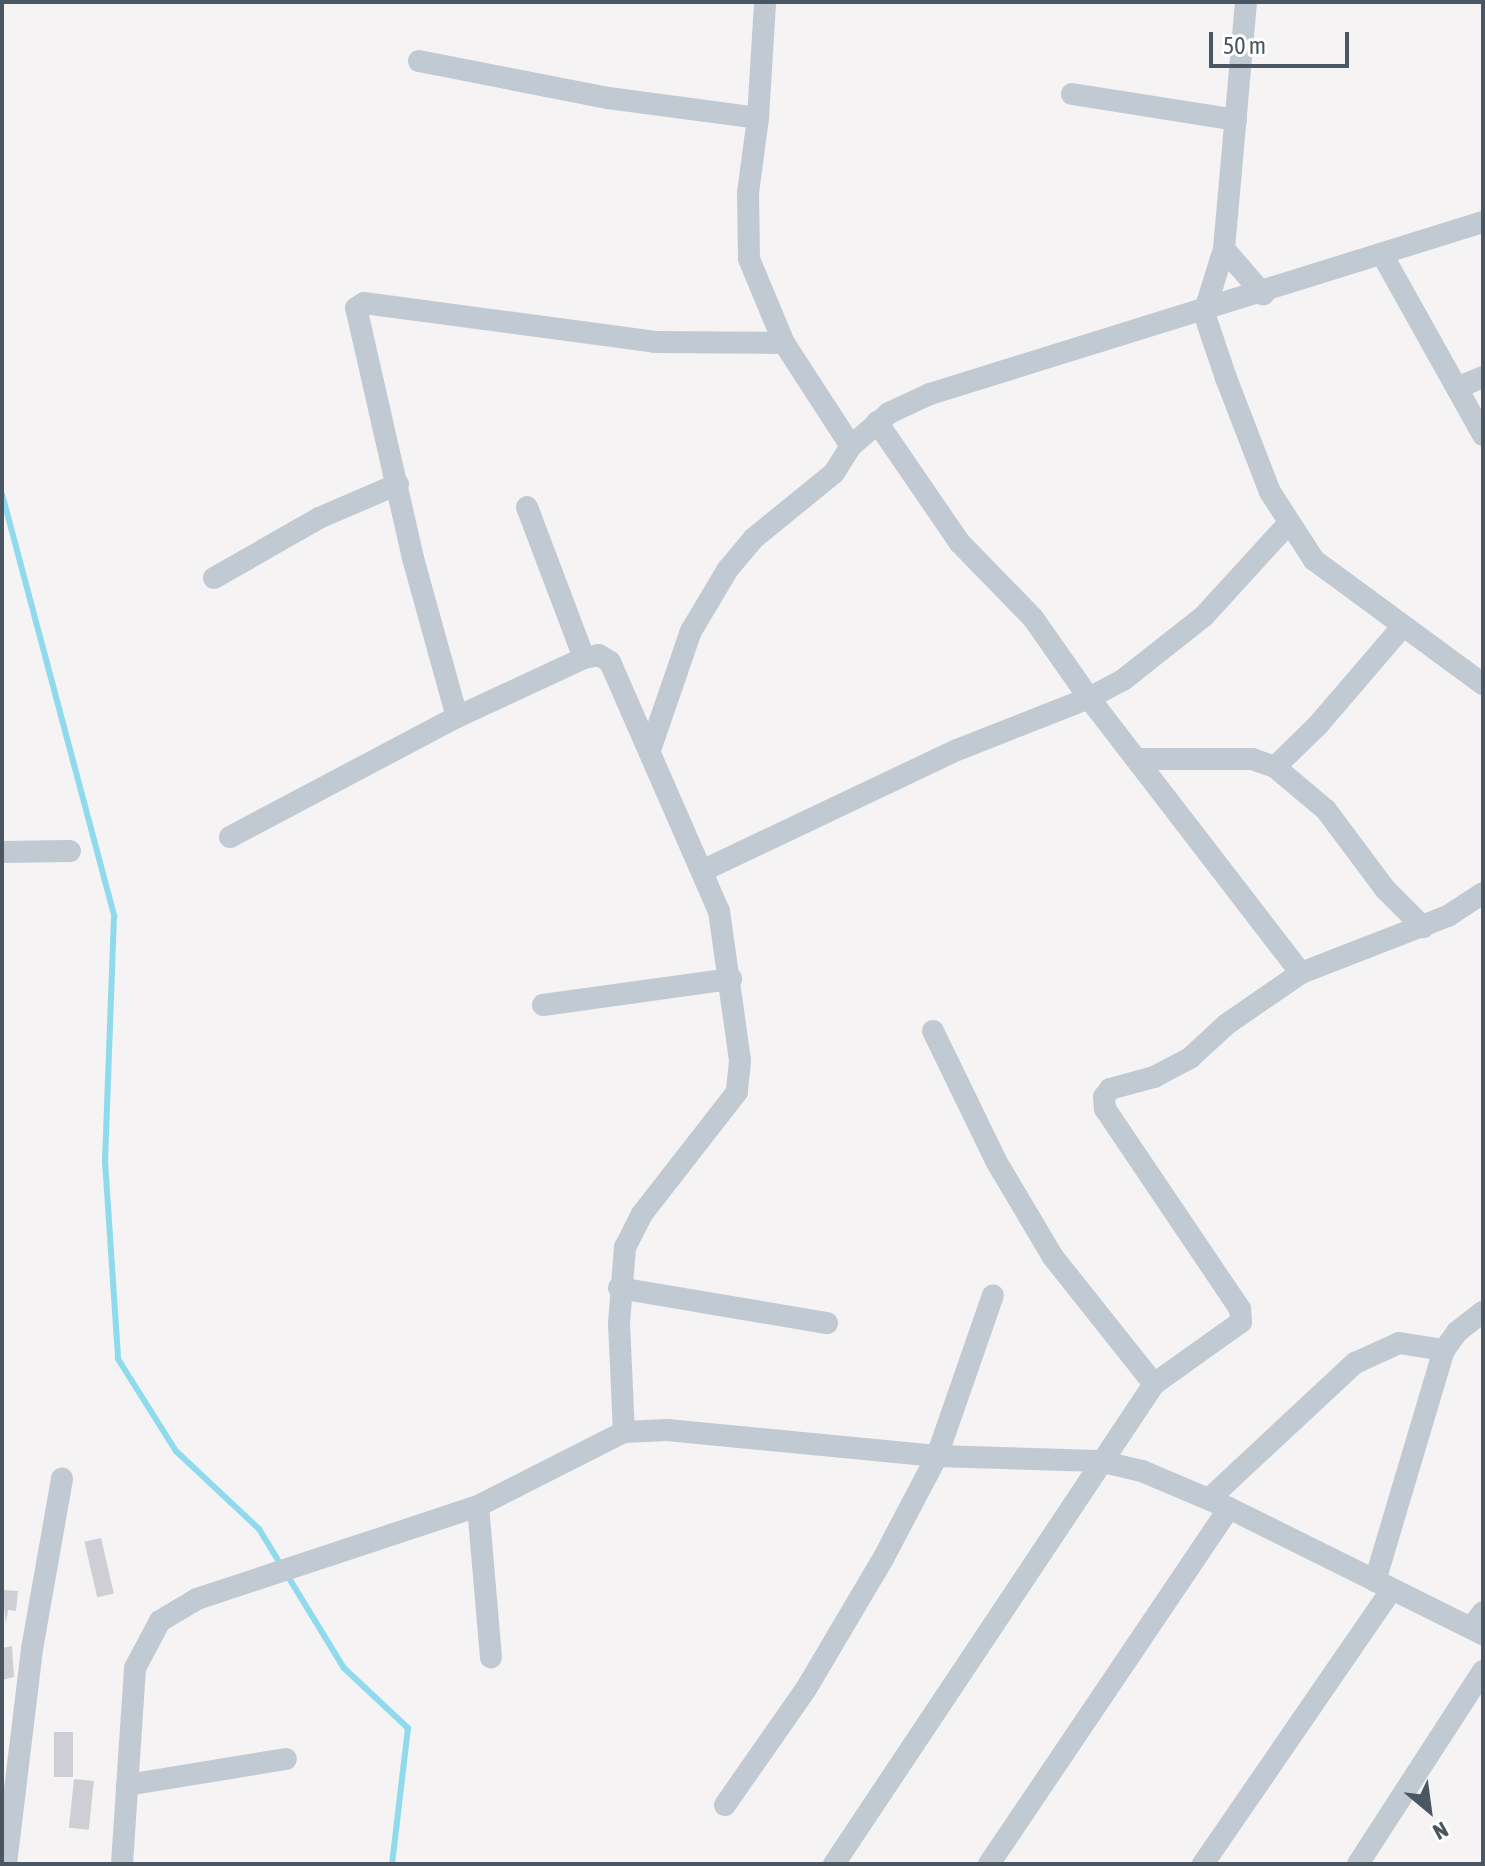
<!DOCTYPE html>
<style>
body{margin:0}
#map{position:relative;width:1485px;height:1866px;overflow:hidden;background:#f5f3f3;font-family:"Asap Condensed",sans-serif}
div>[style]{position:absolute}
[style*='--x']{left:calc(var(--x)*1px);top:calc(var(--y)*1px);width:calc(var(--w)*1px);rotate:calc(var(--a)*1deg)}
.stream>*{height:6px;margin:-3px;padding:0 3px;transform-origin:3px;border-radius:3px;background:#90daee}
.building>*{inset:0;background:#cdcfd5;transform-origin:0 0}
.minor>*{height:22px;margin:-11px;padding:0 11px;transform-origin:11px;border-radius:11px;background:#c1cad2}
span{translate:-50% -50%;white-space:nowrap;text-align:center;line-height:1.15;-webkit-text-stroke:8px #fff;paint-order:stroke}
.frame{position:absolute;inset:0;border:4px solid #4a5661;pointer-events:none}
.north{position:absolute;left:1389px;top:1770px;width:80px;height:80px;-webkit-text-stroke:6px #fff;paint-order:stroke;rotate:151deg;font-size:22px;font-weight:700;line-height:32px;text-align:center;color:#4a5661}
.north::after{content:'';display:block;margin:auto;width:28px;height:36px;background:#4a5661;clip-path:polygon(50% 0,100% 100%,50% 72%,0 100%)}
.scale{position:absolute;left:1209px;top:32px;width:140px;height:36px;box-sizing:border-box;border:4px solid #4a5661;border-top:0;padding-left:10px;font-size:24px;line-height:28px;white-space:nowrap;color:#4a5661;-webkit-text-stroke:6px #fff;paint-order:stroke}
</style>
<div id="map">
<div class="stream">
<i style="--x:2;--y:494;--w:437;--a:75.1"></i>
<i style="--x:114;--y:916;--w:245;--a:92.1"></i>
<i style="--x:105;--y:1161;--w:198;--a:86.2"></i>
<i style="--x:118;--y:1359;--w:109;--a:57.8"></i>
<i style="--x:176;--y:1451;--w:114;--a:43.2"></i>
<i style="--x:259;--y:1529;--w:163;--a:58.6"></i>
<i style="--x:344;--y:1668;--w:88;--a:43.2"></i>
<i style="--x:408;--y:1728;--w:137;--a:96.7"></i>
</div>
<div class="building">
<i style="left:101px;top:1538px;width:57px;height:17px;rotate:77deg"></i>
<i style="clip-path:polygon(2px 1590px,18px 1591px,16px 1611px,8px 1610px,6px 1624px)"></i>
<i style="clip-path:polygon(12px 1646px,14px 1677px,2px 1680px,2px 1648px)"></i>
<i style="left:54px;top:1732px;width:19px;height:45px"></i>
<i style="left:74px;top:1779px;width:20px;height:49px;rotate:6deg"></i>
</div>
<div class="minor">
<i style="--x:1246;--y:2;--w:248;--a:95.1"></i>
<i style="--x:1224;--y:249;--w:67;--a:107.4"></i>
<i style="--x:1204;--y:313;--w:69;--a:71.3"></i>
<i style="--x:1226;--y:378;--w:122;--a:68.9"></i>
<i style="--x:1270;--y:492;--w:81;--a:57.1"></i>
<i style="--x:1314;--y:560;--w:210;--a:36.3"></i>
<i style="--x:419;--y:61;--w:193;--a:11.1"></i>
<i style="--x:608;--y:98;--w:151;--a:7.6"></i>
<i style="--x:758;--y:118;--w:76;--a:97.6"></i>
<i style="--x:748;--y:193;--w:66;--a:89.1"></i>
<i style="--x:749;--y:259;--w:91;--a:67.4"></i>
<i style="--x:784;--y:343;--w:123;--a:57"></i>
<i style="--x:1072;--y:94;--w:166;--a:9"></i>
<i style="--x:758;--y:118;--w:116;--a:-86.5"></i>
<i style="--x:1224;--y:249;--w:60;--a:49.1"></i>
<i style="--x:1383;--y:256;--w:205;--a:60.8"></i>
<i style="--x:1457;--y:388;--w:28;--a:-23"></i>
<i style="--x:877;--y:422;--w:147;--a:55.6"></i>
<i style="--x:960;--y:543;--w:105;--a:45.8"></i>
<i style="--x:1033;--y:618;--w:98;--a:55"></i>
<i style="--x:1089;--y:698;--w:347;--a:52.4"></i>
<i style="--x:1301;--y:973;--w:158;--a:-21.2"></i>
<i style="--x:1448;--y:916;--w:42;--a:-33.3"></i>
<i style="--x:527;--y:507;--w:161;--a:69.3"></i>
<i style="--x:214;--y:578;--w:121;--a:-29.7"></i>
<i style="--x:319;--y:518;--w:86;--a:-23.3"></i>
<i style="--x:457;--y:717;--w:165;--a:-105.5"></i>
<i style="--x:413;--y:558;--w:256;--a:-102.8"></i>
<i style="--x:356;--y:308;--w:9;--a:-32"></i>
<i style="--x:364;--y:303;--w:294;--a:7.6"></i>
<i style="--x:655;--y:342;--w:129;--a:0.4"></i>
<i style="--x:651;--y:747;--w:123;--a:-71"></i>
<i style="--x:691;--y:631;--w:72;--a:-59.2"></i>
<i style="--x:728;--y:569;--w:40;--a:-50"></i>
<i style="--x:754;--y:538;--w:103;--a:-39.1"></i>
<i style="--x:834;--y:473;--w:32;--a:-58"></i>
<i style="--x:851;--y:446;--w:50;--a:-41"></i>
<i style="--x:889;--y:413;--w:45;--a:-24.9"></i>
<i style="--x:930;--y:394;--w:579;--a:-17.28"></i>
<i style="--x:1140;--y:759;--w:112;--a:0"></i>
<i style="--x:1252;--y:759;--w:24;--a:19"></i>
<i style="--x:1275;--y:767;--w:67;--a:40.1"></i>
<i style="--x:1326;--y:810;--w:99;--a:53.2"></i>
<i style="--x:1385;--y:889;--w:54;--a:45"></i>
<i style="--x:1275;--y:767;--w:60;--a:-44.3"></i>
<i style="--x:1318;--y:725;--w:129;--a:-49.4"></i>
<i style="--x:230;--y:837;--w:257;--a:-27.9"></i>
<i style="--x:457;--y:717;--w:140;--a:-24.9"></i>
<i style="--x:584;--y:658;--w:15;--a:-11"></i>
<i style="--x:599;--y:655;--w:13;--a:32"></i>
<i style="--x:610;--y:662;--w:272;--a:66.4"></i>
<i style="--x:719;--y:911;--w:151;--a:82"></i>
<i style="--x:740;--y:1061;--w:31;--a:96"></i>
<i style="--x:737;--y:1092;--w:155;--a:127.9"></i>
<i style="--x:642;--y:1214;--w:37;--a:117"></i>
<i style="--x:625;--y:1247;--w:76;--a:94.5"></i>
<i style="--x:619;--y:1323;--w:109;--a:87.4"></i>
<i style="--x:2;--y:852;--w:68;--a:-0.8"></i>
<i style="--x:704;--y:870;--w:280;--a:-25.4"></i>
<i style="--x:957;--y:750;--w:142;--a:-21.5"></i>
<i style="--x:1089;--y:698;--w:38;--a:-28"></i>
<i style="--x:1123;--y:680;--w:103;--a:-38.3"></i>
<i style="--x:1204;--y:616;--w:125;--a:-47.6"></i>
<i style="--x:543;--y:1005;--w:190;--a:-7.9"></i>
<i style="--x:933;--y:1031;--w:144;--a:64.1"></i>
<i style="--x:996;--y:1161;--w:112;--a:59.3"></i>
<i style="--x:1053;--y:1257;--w:162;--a:51.5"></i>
<i style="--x:619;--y:1288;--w:211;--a:9.6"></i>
<i style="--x:1209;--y:1499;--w:200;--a:-43"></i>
<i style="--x:1355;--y:1363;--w:48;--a:-24.4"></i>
<i style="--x:1399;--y:1343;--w:46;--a:8.8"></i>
<i style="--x:478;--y:1506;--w:152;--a:85.1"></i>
<i style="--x:1375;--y:1581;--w:241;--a:-73.4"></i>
<i style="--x:1444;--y:1350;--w:22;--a:-54"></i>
<i style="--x:1457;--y:1332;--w:33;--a:-38"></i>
<i style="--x:1471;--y:1628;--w:20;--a:-53"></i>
<i style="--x:127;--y:1785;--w:161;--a:-9.3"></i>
<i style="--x:725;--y:1805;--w:141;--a:-55.1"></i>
<i style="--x:806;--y:1689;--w:153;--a:-59.4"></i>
<i style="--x:884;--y:1557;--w:114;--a:-62.3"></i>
<i style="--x:937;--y:1456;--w:170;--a:-70.8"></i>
<i style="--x:6;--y:1864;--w:217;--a:-83.1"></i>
<i style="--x:32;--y:1649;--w:173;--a:-80"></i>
<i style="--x:122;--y:1864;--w:196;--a:-86.2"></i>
<i style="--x:135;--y:1668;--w:53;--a:-62"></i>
<i style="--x:160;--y:1621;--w:43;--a:-30.7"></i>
<i style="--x:197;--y:1599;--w:296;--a:-18.3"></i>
<i style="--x:478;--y:1506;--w:164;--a:-26.9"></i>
<i style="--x:624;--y:1432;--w:43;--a:-2.7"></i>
<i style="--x:667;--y:1430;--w:271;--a:5.5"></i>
<i style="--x:937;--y:1456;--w:162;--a:1.8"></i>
<i style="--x:1099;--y:1461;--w:44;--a:13.1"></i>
<i style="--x:1142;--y:1471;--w:95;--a:23"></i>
<i style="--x:1229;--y:1508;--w:284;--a:26.4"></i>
<i style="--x:834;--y:1864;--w:577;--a:-56.31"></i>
<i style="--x:1154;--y:1384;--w:107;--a:-35.5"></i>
<i style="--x:1241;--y:1322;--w:13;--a:-94"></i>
<i style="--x:1240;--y:1309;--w:241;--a:-124"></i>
<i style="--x:1105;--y:1109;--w:12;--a:-95"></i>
<i style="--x:1104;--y:1097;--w:10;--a:-53"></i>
<i style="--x:1110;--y:1089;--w:46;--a:-15.3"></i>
<i style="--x:1154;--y:1077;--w:41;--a:-27.8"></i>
<i style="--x:1190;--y:1058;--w:50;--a:-42.6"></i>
<i style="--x:1227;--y:1024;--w:90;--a:-34.6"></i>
<i style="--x:989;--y:1864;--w:429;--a:-56"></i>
<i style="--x:1203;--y:1864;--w:332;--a:-55.5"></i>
<i style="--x:1358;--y:1864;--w:230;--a:-57.1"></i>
</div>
<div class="frame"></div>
<div class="north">N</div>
<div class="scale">50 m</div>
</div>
